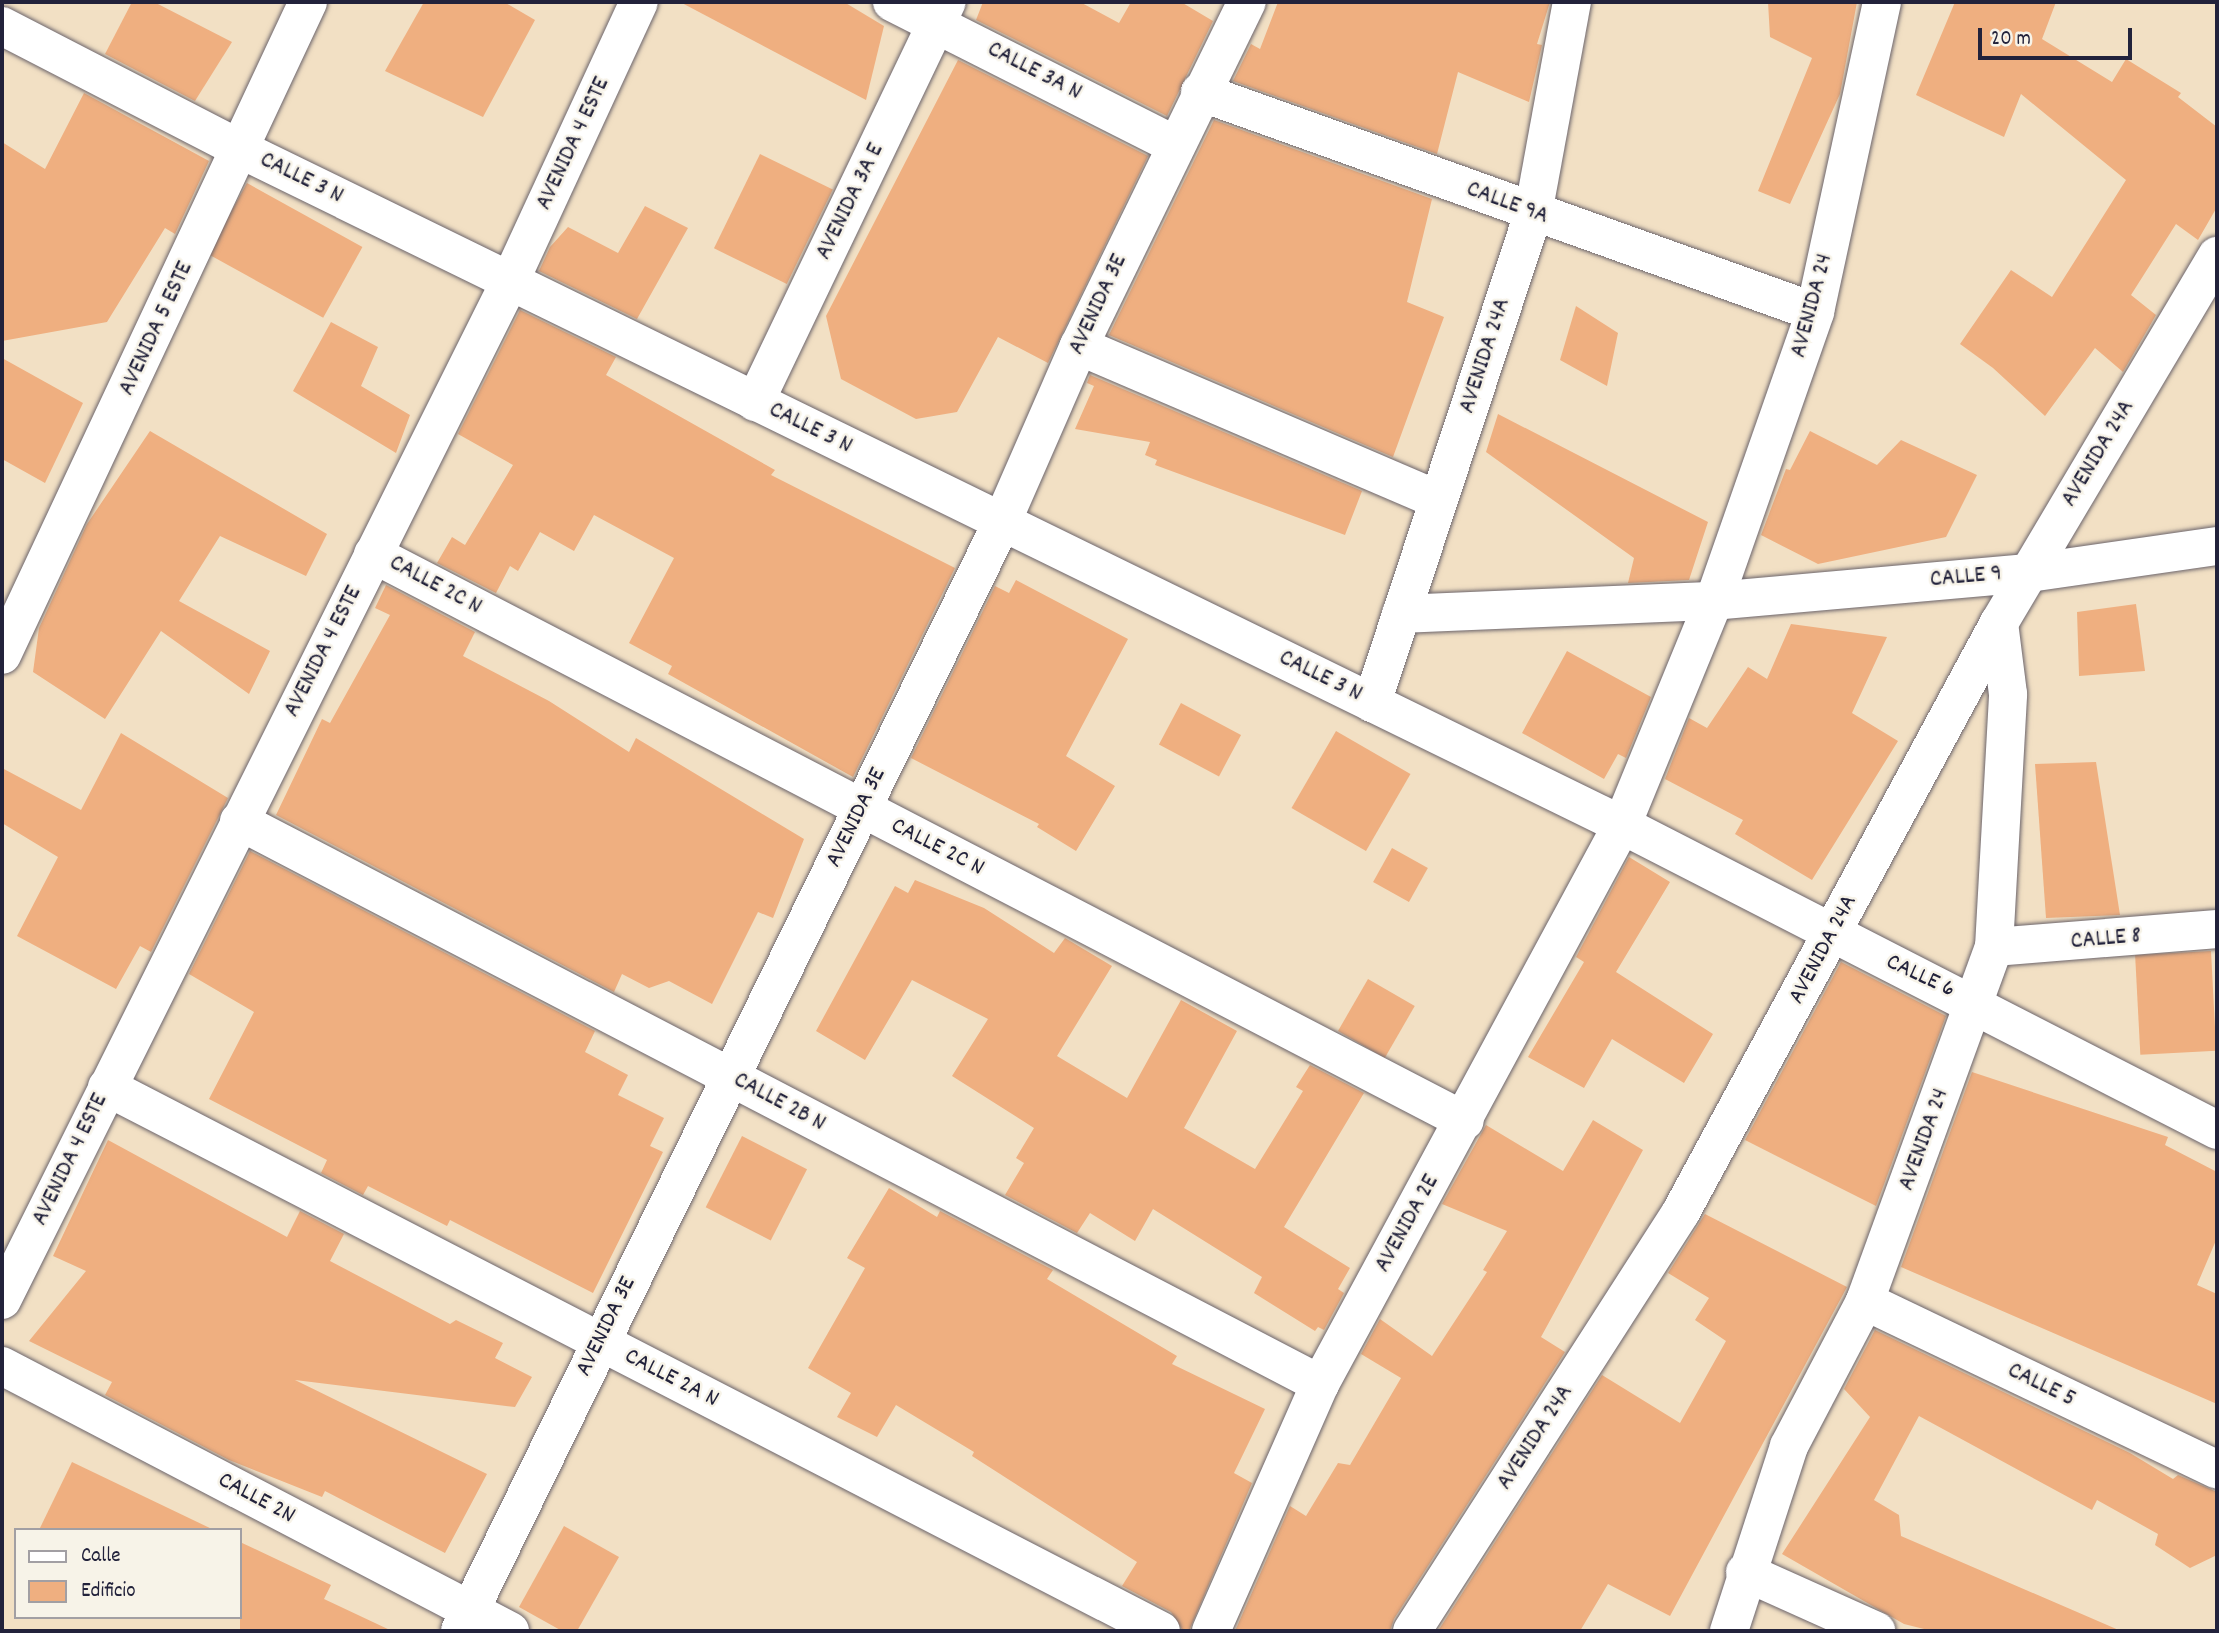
<!DOCTYPE html>
<style>
body{margin:0}
#map{position:relative;width:2219px;height:1633px;overflow:hidden;background:#f2e0c4;font-family:Dekko,sans-serif}
div>[style]{position:absolute}
[style*='--x']{left:calc(var(--x)*1px);top:calc(var(--y)*1px);width:calc(var(--w)*1px);rotate:calc(var(--a)*1deg)}
.building>*{inset:0;background:#efaf80;transform-origin:0 0}
.roads{filter:drop-shadow(0 0 2px #6b646b) drop-shadow(0 0 2px #6b646b)}
.minor>*{height:38px;margin:-19px;padding:0 19px;transform-origin:19px;border-radius:19px;background:#fff}
span{translate:-50% -50%;white-space:nowrap;text-align:center;line-height:1.15;-webkit-text-stroke:5px #f7f3e8;paint-order:stroke}
.street-label{font-size:24px;color:#22223b}
.frame{position:absolute;inset:0;border:4px solid #22223b;pointer-events:none}
.legend{position:absolute;left:14px;top:1528px;width:228px;height:91px;box-sizing:border-box;background:#f7f3e8;border:2px solid #a29fa3;margin:0;padding:9px 12px;list-style:none;font-size:21px;color:#22223b}
.legend li{display:flex;align-items:center;gap:14px;height:35px}
.legend b{width:35px;border:2px solid #a29fa3}
.scale{position:absolute;left:1978px;top:28px;width:154px;height:32px;box-sizing:border-box;border:4px solid #22223b;border-top:0;padding-left:9px;font-size:21px;line-height:24px;white-space:nowrap;color:#22223b;-webkit-text-stroke:5px #f7f3e8;paint-order:stroke}
</style>
<div id="map">
<div class="building">
<i style="clip-path:polygon(132px 2px,154px 2px,232px 42px,195px 101px,105px 54px)"></i>
<i style="clip-path:polygon(424px 2px,504px 2px,535px 20px,483px 117px,385px 71px)"></i>
<i style="clip-path:polygon(680px 2px,844px 2px,884px 26px,866px 100px)"></i>
<i style="clip-path:polygon(983px 2px,1080px 2px,1119px 23px,1131px 2px,1181px 2px,1213px 21px,1167px 116px,976px 20px)"></i>
<i style="clip-path:polygon(1278px 2px,1550px 2px,1537px 44px,1542px 45px,1529px 102px,1458px 72px,1437px 154px,1233px 81px,1251px 44px,1260px 49px)"></i>
<i style="clip-path:polygon(1768px 2px,1857px 2px,1840px 94px,1790px 204px,1758px 191px,1812px 58px,1770px 37px)"></i>
<i style="clip-path:polygon(1955px 2px,2056px 2px,2042px 39px,2112px 82px,2126px 59px,2181px 93px,2178px 97px,2217px 127px,2217px 207px,2198px 240px,2176px 224px,2131px 295px,2156px 315px,2123px 372px,2095px 348px,2045px 416px,1993px 368px,1960px 344px,2011px 270px,2052px 297px,2126px 180px,2021px 94px,2004px 137px,1916px 95px)"></i>
<i style="clip-path:polygon(958px 60px,1148px 156px,1048px 363px,998px 337px,957px 412px,916px 419px,841px 379px,826px 316px)"></i>
<i style="clip-path:polygon(84px 93px,209px 161px,175px 234px,165px 228px,107px 322px,2px 341px,2px 142px,45px 169px)"></i>
<i style="clip-path:polygon(1214px 120px,1432px 199px,1407px 302px,1444px 317px,1393px 457px,1109px 335px)"></i>
<i style="left:760px;top:154px;width:81px;height:105px;rotate:26deg"></i>
<i style="left:247px;top:183px;width:132px;height:81px;rotate:29deg"></i>
<i style="clip-path:polygon(645px 206px,688px 228px,637px 319px,539px 271px,550px 247px,568px 227px,618px 253px)"></i>
<i style="clip-path:polygon(1576px 306px,1618px 333px,1607px 386px,1560px 360px)"></i>
<i style="clip-path:polygon(520px 310px,616px 357px,606px 375px,775px 470px,771px 475px,955px 568px,853px 777px,668px 674px,672px 666px,629px 643px,674px 558px,594px 515px,574px 551px,540px 532px,518px 571px,510px 566px,496px 593px,437px 563px,452px 537px,465px 545px,513px 465px,458px 434px)"></i>
<i style="clip-path:polygon(331px 322px,378px 347px,361px 386px,410px 415px,396px 453px,293px 391px)"></i>
<i style="clip-path:polygon(2px 358px,83px 403px,45px 483px,2px 459px)"></i>
<i style="clip-path:polygon(1090px 375px,1362px 491px,1345px 535px,1155px 465px,1157px 460px,1145px 455px,1150px 442px,1075px 429px,1094px 386px,1087px 383px)"></i>
<i style="clip-path:polygon(1498px 414px,1708px 522px,1689px 580px,1628px 583px,1634px 558px,1486px 452px)"></i>
<i style="clip-path:polygon(150px 431px,327px 534px,306px 576px,220px 536px,179px 601px,270px 651px,249px 694px,161px 631px,105px 719px,33px 672px,39px 628px,87px 524px)"></i>
<i style="clip-path:polygon(1810px 431px,1877px 465px,1901px 440px,1977px 475px,1946px 537px,1818px 564px,1761px 535px,1786px 469px,1790px 470px)"></i>
<i style="clip-path:polygon(1016px 580px,1128px 639px,1066px 756px,1115px 786px,1076px 851px,1037px 827px,1039px 824px,911px 758px,995px 586px,1009px 593px)"></i>
<i style="clip-path:polygon(386px 585px,475px 632px,463px 656px,549px 701px,629px 752px,636px 738px,804px 839px,773px 918px,758px 912px,712px 1004px,669px 981px,649px 988px,622px 974px,614px 992px,276px 815px,322px 719px,330px 723px,390px 615px,375px 608px)"></i>
<i style="clip-path:polygon(2136px 604px,2145px 671px,2079px 676px,2077px 612px)"></i>
<i style="clip-path:polygon(1791px 624px,1887px 637px,1852px 713px,1898px 741px,1812px 880px,1735px 834px,1743px 820px,1665px 779px,1689px 718px,1707px 728px,1748px 667px,1767px 679px)"></i>
<i style="clip-path:polygon(1567px 651px,1651px 697px,1626px 758px,1618px 754px,1604px 779px,1522px 733px)"></i>
<i style="left:1181px;top:703px;width:68px;height:47px;rotate:28deg"></i>
<i style="left:1336px;top:731px;width:86px;height:89px;rotate:30deg"></i>
<i style="clip-path:polygon(121px 733px,228px 798px,151px 952px,140px 946px,116px 989px,17px 936px,58px 857px,2px 823px,2px 768px,81px 810px)"></i>
<i style="clip-path:polygon(2096px 762px,2120px 915px,2046px 918px,2035px 764px)"></i>
<i style="left:1392px;top:848px;width:41px;height:39px;rotate:29deg"></i>
<i style="clip-path:polygon(250px 851px,595px 1031px,585px 1052px,628px 1075px,618px 1095px,664px 1118px,650px 1146px,663px 1152px,593px 1293px,450px 1220px,447px 1226px,368px 1186px,363px 1195px,321px 1173px,327px 1160px,209px 1099px,254px 1012px,189px 974px)"></i>
<i style="clip-path:polygon(1629px 857px,1670px 882px,1616px 972px,1713px 1034px,1684px 1083px,1612px 1039px,1584px 1088px,1528px 1057px,1584px 962px,1576px 957px)"></i>
<i style="clip-path:polygon(915px 880px,984px 908px,1054px 953px,1065px 938px,1112px 966px,1057px 1056px,1127px 1098px,1181px 1000px,1237px 1031px,1184px 1128px,1255px 1169px,1303px 1091px,1296px 1087px,1310px 1065px,1364px 1093px,1284px 1227px,1350px 1268px,1338px 1289px,1344px 1293px,1324px 1330px,1318px 1327px,1315px 1331px,1254px 1293px,1262px 1277px,1153px 1209px,1135px 1241px,1090px 1213px,1077px 1233px,1005px 1195px,1024px 1163px,1016px 1158px,1034px 1128px,952px 1076px,988px 1019px,912px 980px,865px 1060px,816px 1031px,895px 886px,908px 893px)"></i>
<i style="left:2211px;top:951px;width:100px;height:76px;rotate:87deg"></i>
<i style="clip-path:polygon(1841px 962px,1946px 1016px,1876px 1206px,1745px 1140px)"></i>
<i style="left:1368px;top:979px;width:54px;height:60px;rotate:30deg"></i>
<i style="clip-path:polygon(1972px 1072px,2168px 1137px,2165px 1145px,2217px 1172px,2217px 1238px,2197px 1285px,2217px 1294px,2217px 1404px,1901px 1267px)"></i>
<i style="clip-path:polygon(1593px 1120px,1643px 1150px,1541px 1337px,1565px 1352px,1394px 1619px,1390px 1631px,1235px 1631px,1290px 1506px,1306px 1516px,1338px 1463px,1350px 1465px,1401px 1378px,1361px 1354px,1380px 1319px,1432px 1356px,1487px 1272px,1483px 1270px,1507px 1231px,1442px 1204px,1486px 1125px,1563px 1171px)"></i>
<i style="left:742px;top:1136px;width:73px;height:80px;rotate:27deg"></i>
<i style="clip-path:polygon(108px 1140px,287px 1237px,300px 1211px,344px 1234px,330px 1261px,450px 1324px,456px 1320px,503px 1343px,495px 1358px,532px 1377px,515px 1407px,295px 1380px,487px 1474px,445px 1553px,325px 1491px,322px 1497px,229px 1460px,105px 1395px,112px 1382px,29px 1341px,86px 1271px,53px 1256px)"></i>
<i style="clip-path:polygon(889px 1188px,937px 1217px,940px 1211px,1053px 1270px,1047px 1279px,1177px 1356px,1172px 1364px,1265px 1409px,1234px 1473px,1252px 1483px,1189px 1631px,1183px 1631px,1171px 1612px,1122px 1586px,1137px 1562px,972px 1456px,974px 1452px,896px 1405px,877px 1437px,837px 1417px,851px 1393px,808px 1368px,865px 1268px,847px 1258px)"></i>
<i style="clip-path:polygon(1705px 1214px,1847px 1287px,1670px 1616px,1608px 1584px,1580px 1631px,1438px 1631px,1602px 1375px,1680px 1423px,1726px 1341px,1695px 1320px,1709px 1298px,1668px 1273px)"></i>
<i style="clip-path:polygon(1875px 1330px,2130px 1453px,2173px 1479px,2178px 1475px,2217px 1492px,2217px 1555px,2190px 1568px,2155px 1545px,2158px 1534px,2097px 1500px,2092px 1510px,1919px 1416px,1874px 1500px,1899px 1515px,1901px 1536px,2121px 1631px,1932px 1631px,1904px 1624px,1782px 1554px,1870px 1417px,1844px 1389px)"></i>
<i style="clip-path:polygon(72px 1462px,214px 1530px,39px 1530px)"></i>
<i style="clip-path:polygon(564px 1526px,619px 1557px,577px 1631px,562px 1631px,519px 1607px)"></i>
<i style="clip-path:polygon(240px 1542px,331px 1585px,324px 1599px,392px 1631px,240px 1631px)"></i>
</div>
<div class="roads">
<div class="minor">
<i style="--x:892;--y:2;--w:317;--a:26.8"></i>
<i style="--x:2;--y:26;--w:270;--a:27.3"></i>
<i style="--x:242;--y:150;--w:1536;--a:26.06"></i>
<i style="--x:1622;--y:825;--w:669;--a:27.14"></i>
<i style="--x:1200;--y:92;--w:653;--a:19.68"></i>
<i style="--x:1079;--y:346;--w:391;--a:23.2"></i>
<i style="--x:755;--y:402;--w:444;--a:-64.4"></i>
<i style="--x:373;--y:554;--w:1230;--a:27.44"></i>
<i style="--x:1401;--y:614;--w:313;--a:-2.4"></i>
<i style="--x:1714;--y:601;--w:316;--a:-5.1"></i>
<i style="--x:2029;--y:573;--w:190;--a:-8.2"></i>
<i style="--x:2;--y:655;--w:721;--a:-64.89"></i>
<i style="--x:1372;--y:703;--w:515;--a:-71.78"></i>
<i style="--x:1533;--y:214;--w:216;--a:-79.6"></i>
<i style="--x:239;--y:821;--w:1219;--a:27.51"></i>
<i style="--x:1994;--y:947;--w:224;--a:-4.6"></i>
<i style="--x:107;--y:1087;--w:1186;--a:27.3"></i>
<i style="--x:2;--y:1300;--w:1139;--a:-63.5"></i>
<i style="--x:510;--y:281;--w:307;--a:-65.2"></i>
<i style="--x:1865;--y:1301;--w:390;--a:25.6"></i>
<i style="--x:2;--y:1366;--w:573;--a:27.55"></i>
<i style="--x:1745;--y:1572;--w:144;--a:24.2"></i>
<i style="--x:460;--y:1631;--w:1234;--a:-63.95"></i>
<i style="--x:1002;--y:522;--w:192;--a:-66.4"></i>
<i style="--x:1079;--y:346;--w:383;--a:-64"></i>
<i style="--x:1211;--y:1631;--w:270;--a:-66.2"></i>
<i style="--x:1320;--y:1384;--w:635;--a:-61.62"></i>
<i style="--x:1622;--y:825;--w:242;--a:-67.7"></i>
<i style="--x:1714;--y:601;--w:306;--a:-70.7"></i>
<i style="--x:1815;--y:312;--w:317;--a:-77.8"></i>
<i style="--x:1412;--y:1631;--w:498;--a:-57.3"></i>
<i style="--x:1681;--y:1212;--w:669;--a:-61.64"></i>
<i style="--x:1999;--y:623;--w:427;--a:-59.3"></i>
<i style="--x:1729;--y:1631;--w:194;--a:-72"></i>
<i style="--x:1789;--y:1446;--w:164;--a:-62.3"></i>
<i style="--x:1865;--y:1301;--w:377;--a:-70"></i>
<i style="--x:1994;--y:947;--w:253;--a:-86.8"></i>
<i style="--x:2008;--y:694;--w:72;--a:-97.2"></i>
</div>
</div>
<div class="street-label">
<span style="left:1034px;top:72px;rotate:27deg">CALLE 3A N</span>
<span style="left:574px;top:144px;rotate:-65deg">AVENIDA 4 ESTE</span>
<span style="left:301px;top:179px;rotate:26deg">CALLE 3 N</span>
<span style="left:851px;top:202px;rotate:-64deg">AVENIDA 3A E</span>
<span style="left:1507px;top:204px;rotate:20deg">CALLE 9A</span>
<span style="left:1099px;top:305px;rotate:-65deg">AVENIDA 3E</span>
<span style="left:1813px;top:306px;rotate:-75deg">AVENIDA 24</span>
<span style="left:157px;top:329px;rotate:-65deg">AVENIDA 5 ESTE</span>
<span style="left:1486px;top:356px;rotate:-72deg">AVENIDA 24A</span>
<span style="left:810px;top:429px;rotate:26deg">CALLE 3 N</span>
<span style="left:2099px;top:454px;rotate:-59deg">AVENIDA 24A</span>
<span style="left:1966px;top:578px;rotate:-5deg">CALLE 9</span>
<span style="left:435px;top:586px;rotate:28deg">CALLE 2C N</span>
<span style="left:324px;top:652px;rotate:-63deg">AVENIDA 4 ESTE</span>
<span style="left:1320px;top:677px;rotate:26deg">CALLE 3 N</span>
<span style="left:857px;top:818px;rotate:-64deg">AVENIDA 3E</span>
<span style="left:937px;top:848px;rotate:27deg">CALLE 2C N</span>
<span style="left:2106px;top:940px;rotate:-5deg">CALLE 8</span>
<span style="left:1824px;top:950px;rotate:-62deg">AVENIDA 24A</span>
<span style="left:1920px;top:977px;rotate:25deg">CALLE 6</span>
<span style="left:779px;top:1103px;rotate:28deg">CALLE 2B N</span>
<span style="left:1925px;top:1140px;rotate:-70deg">AVENIDA 24</span>
<span style="left:71px;top:1160px;rotate:-64deg">AVENIDA 4 ESTE</span>
<span style="left:1408px;top:1224px;rotate:-61deg">AVENIDA 2E</span>
<span style="left:607px;top:1327px;rotate:-64deg">AVENIDA 3E</span>
<span style="left:671px;top:1379px;rotate:27deg">CALLE 2A N</span>
<span style="left:2041px;top:1386px;rotate:26deg">CALLE 5</span>
<span style="left:1536px;top:1438px;rotate:-57deg">AVENIDA 24A</span>
<span style="left:256px;top:1499px;rotate:28deg">CALLE 2N</span>
</div>
<div class="frame"></div>
<ul class="legend">
<li><b style="height:9px;background:#fff"></b>Calle</li>
<li><b style="height:19px;background:#efaf80"></b>Edificio</li>
</ul>
<div class="scale">20 m</div>
</div>
